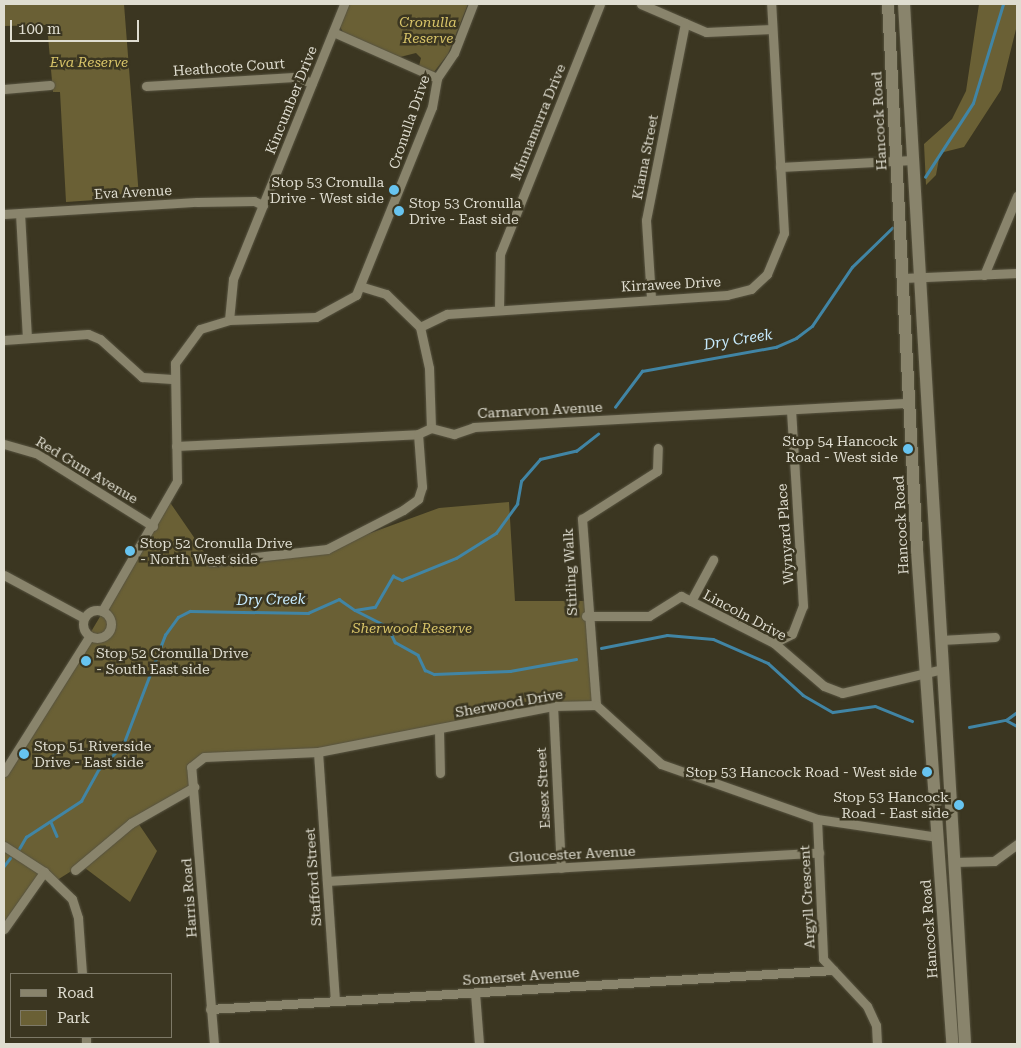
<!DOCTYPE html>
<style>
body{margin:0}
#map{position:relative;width:1021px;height:1048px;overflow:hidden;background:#3b3621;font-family:"Roboto Serif",serif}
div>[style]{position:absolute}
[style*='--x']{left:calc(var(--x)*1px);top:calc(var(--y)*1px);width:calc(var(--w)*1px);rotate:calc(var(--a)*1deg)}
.green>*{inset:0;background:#6a6035}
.stream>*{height:2.5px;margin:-1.25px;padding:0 1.25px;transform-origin:1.25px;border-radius:1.25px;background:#4185a5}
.roads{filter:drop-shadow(0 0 1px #575340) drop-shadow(0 0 1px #575340)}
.street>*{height:9px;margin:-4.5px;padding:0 4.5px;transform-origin:4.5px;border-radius:4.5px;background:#89846c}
.street>.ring{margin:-4.5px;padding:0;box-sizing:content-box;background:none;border:9px solid #89846c;border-radius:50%}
.secondary>*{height:12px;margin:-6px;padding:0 6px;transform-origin:6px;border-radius:6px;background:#89846c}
.dots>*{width:14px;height:14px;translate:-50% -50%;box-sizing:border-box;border:2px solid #3b3621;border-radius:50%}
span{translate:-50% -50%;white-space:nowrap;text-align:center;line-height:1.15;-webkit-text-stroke:5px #3b3621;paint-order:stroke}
.park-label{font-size:14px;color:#d7c368;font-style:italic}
.street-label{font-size:14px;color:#dfddd0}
.poi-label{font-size:14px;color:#dfddd0}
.right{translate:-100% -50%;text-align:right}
.left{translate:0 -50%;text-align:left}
.water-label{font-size:15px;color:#c6eafd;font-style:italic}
.frame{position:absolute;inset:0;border:5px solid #dfddd0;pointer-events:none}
.legend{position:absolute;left:10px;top:973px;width:162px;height:65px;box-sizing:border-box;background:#3b3621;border:1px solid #7d7967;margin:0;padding:6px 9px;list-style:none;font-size:15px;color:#dfddd0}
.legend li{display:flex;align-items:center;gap:10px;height:25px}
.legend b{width:25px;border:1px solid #7d7967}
.scale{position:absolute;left:10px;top:20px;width:129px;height:22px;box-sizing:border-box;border:2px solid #dfddd0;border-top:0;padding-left:6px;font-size:15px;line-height:18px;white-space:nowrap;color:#dfddd0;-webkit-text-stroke:4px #3b3621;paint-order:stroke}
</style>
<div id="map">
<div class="green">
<i style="clip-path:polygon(4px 4px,124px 4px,139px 197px,66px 202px,60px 92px,53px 92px,47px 25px,4px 26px)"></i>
<i style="clip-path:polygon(347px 4px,468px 4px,448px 54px,434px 72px,419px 66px,421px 58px,416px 53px,400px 57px,343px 32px,339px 25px)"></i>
<i style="clip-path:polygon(979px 4px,1017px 4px,1017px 25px,1001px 90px,964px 147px,940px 153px,936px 175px,926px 185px,924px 144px,952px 119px,966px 91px)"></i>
<i style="clip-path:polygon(169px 501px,211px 562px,327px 549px,439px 508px,509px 502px,515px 601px,585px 601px,596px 705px,553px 706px,318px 752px,214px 754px,191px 767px,188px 791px,136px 820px,157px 851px,130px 902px,81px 865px,54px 882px,44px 872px,4px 929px,4px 769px,30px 734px)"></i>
</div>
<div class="stream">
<i style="--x:925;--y:177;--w:88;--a:-57"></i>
<i style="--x:973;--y:103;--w:103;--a:-73.1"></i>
<i style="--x:615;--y:407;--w:45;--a:-53.1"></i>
<i style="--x:642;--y:371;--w:136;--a:-10.2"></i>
<i style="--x:776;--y:347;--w:22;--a:-24"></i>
<i style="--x:796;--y:338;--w:20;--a:-37"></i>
<i style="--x:812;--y:326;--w:71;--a:-55.9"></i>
<i style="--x:852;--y:267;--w:56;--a:-44.3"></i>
<i style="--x:355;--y:610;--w:37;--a:27"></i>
<i style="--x:388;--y:627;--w:17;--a:65"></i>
<i style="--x:395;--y:642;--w:26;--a:29"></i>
<i style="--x:418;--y:655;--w:17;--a:65"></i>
<i style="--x:425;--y:670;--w:10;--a:24"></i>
<i style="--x:434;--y:674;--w:76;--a:-2.3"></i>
<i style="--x:510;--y:671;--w:67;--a:-10.3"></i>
<i style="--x:601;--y:648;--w:67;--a:-11.1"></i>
<i style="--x:667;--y:635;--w:46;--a:5"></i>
<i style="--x:713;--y:639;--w:60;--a:23.6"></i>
<i style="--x:768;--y:663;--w:47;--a:42.4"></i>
<i style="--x:803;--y:695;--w:34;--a:30"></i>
<i style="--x:833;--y:712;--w:42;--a:-8.1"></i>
<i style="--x:875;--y:706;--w:40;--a:22"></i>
<i style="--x:1006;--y:720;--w:13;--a:29"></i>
<i style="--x:969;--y:727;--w:38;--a:-11"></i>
<i style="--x:1006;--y:720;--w:14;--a:-36"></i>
<i style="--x:51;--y:822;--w:15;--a:67"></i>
<i style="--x:19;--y:849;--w:14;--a:-60"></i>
<i style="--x:26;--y:837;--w:66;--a:-33.2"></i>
<i style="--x:81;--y:801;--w:37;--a:-61"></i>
<i style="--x:99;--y:769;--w:34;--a:-45"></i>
<i style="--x:123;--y:745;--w:118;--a:-69.1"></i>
<i style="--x:165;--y:635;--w:22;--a:-54"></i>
<i style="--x:178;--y:617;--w:13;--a:-27"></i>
<i style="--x:190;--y:611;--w:118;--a:1"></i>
<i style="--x:308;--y:613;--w:34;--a:-24"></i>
<i style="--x:339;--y:599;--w:19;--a:35"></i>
<i style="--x:355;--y:610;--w:20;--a:-9"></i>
<i style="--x:375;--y:607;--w:36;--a:-60"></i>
<i style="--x:393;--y:576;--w:10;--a:24"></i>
<i style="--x:402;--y:580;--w:58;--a:-22.2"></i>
<i style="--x:456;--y:558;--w:47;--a:-32"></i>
<i style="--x:496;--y:533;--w:36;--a:-54"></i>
<i style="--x:517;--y:504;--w:23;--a:-80"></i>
<i style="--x:521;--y:481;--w:29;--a:-49"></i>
<i style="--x:540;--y:459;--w:37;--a:-13"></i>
<i style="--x:576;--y:451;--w:28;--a:-38"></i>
<i style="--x:4;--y:866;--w:10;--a:-53"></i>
</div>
<div class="roads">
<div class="street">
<i style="--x:641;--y:4;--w:71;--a:23.3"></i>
<i style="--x:706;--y:32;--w:66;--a:-2.6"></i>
<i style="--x:333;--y:32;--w:114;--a:23.9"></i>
<i style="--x:146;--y:86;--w:148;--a:-3.5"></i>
<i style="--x:294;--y:77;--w:19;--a:18"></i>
<i style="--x:4;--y:89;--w:46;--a:-5"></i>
<i style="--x:780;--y:167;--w:133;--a:-3"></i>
<i style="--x:20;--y:213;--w:125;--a:86.8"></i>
<i style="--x:4;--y:214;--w:193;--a:-3.6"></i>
<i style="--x:197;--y:202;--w:57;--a:-1"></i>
<i style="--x:254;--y:201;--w:10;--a:24"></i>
<i style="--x:984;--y:275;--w:86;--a:-67.3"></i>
<i style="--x:903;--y:278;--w:114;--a:-2.5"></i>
<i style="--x:363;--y:287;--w:24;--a:17"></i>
<i style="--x:386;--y:294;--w:47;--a:44.1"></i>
<i style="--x:420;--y:327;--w:42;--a:77.6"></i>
<i style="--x:429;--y:368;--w:60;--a:88.1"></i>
<i style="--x:651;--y:298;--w:78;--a:-93.7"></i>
<i style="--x:646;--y:220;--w:201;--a:-78.8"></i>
<i style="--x:499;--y:309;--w:55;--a:-89"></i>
<i style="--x:500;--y:254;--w:269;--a:-68.2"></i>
<i style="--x:229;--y:320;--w:41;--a:-84.4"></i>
<i style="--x:233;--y:279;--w:297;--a:-68"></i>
<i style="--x:420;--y:327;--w:30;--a:-26"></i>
<i style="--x:447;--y:314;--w:281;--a:-3.9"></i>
<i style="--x:727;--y:295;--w:25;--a:-14"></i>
<i style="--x:751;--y:289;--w:22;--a:-43"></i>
<i style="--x:767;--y:274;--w:44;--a:-67.5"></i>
<i style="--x:784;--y:233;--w:229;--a:-93.2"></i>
<i style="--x:4;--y:340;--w:84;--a:-4.1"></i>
<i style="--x:88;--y:334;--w:13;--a:23"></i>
<i style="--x:100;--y:339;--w:57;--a:42.1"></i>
<i style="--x:142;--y:377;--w:30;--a:4"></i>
<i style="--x:4;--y:444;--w:33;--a:16"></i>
<i style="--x:36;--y:453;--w:138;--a:32"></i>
<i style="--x:176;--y:446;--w:242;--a:-2.8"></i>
<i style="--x:418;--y:434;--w:14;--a:-25"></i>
<i style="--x:431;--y:428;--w:24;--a:15"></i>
<i style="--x:454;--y:434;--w:21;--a:-19"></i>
<i style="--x:474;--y:427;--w:436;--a:-3.2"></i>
<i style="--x:211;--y:562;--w:117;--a:-6.4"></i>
<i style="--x:327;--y:549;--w:85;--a:-27.2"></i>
<i style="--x:403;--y:510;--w:19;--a:-36"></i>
<i style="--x:418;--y:499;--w:13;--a:-72"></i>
<i style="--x:422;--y:487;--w:53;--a:-94.3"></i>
<i style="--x:4;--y:575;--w:91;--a:28.3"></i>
<i style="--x:691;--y:601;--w:47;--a:-61.8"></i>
<i class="ring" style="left:83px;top:610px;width:19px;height:19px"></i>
<i style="--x:102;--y:611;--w:150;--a:-60"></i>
<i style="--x:177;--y:481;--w:118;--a:-91"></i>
<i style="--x:175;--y:363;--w:42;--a:-53.7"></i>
<i style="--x:200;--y:329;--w:30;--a:-17"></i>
<i style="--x:229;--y:320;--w:87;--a:-2"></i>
<i style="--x:316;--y:317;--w:46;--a:-28.8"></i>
<i style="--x:356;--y:295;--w:203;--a:-68"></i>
<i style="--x:432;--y:107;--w:29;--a:-80"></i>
<i style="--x:437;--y:78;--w:30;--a:-56"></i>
<i style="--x:454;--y:53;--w:53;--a:-68.8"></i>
<i style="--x:586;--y:616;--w:63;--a:0"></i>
<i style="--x:649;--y:616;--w:38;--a:-32"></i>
<i style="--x:681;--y:596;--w:104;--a:26.8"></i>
<i style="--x:774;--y:643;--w:66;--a:40.7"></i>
<i style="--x:824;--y:686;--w:19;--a:21"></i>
<i style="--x:842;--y:693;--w:104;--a:-13.4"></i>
<i style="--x:941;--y:640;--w:54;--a:-3.2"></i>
<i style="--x:774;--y:643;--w:20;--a:-27"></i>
<i style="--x:792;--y:634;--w:30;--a:-69"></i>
<i style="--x:803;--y:606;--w:196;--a:-93.5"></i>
<i style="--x:596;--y:705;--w:187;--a:-94.3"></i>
<i style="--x:582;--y:519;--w:89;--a:-32.6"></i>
<i style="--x:657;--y:471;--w:23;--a:-88"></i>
<i style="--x:553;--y:706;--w:162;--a:87.2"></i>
<i style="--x:439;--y:730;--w:43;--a:88.7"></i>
<i style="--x:318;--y:752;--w:249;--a:86.1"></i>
<i style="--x:4;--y:772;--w:160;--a:-57.8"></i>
<i style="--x:817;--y:819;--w:140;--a:87.5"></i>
<i style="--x:823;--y:959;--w:64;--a:46.9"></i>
<i style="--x:867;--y:1006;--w:21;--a:65"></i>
<i style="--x:876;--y:1025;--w:19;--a:87"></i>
<i style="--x:4;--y:846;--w:48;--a:33"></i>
<i style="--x:44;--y:872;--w:39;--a:44"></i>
<i style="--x:72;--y:899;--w:20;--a:72"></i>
<i style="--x:78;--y:918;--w:56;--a:85.9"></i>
<i style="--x:954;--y:862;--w:40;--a:-1.4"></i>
<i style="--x:994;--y:861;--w:29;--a:-36"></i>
<i style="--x:75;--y:870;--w:73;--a:-40"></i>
<i style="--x:131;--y:823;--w:73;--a:-29.7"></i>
<i style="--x:327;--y:881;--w:493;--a:-3.3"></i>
<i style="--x:4;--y:929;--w:70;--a:-54.9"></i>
<i style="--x:475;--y:993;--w:51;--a:85.5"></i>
<i style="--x:210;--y:1009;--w:624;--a:-3.58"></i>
<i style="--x:86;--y:1037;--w:7;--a:90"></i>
<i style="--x:214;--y:1044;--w:278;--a:-94.7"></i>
<i style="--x:191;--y:767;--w:16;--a:-38"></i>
<i style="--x:204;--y:757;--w:114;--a:-2.5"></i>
<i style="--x:318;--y:752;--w:239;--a:-11.1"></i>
<i style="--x:553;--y:706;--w:43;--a:-1.3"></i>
<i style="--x:596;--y:705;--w:88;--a:42.2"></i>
<i style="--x:661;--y:764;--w:165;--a:19.4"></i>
<i style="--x:817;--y:819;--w:122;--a:8.5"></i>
</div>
<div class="secondary">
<i style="--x:888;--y:4;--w:547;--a:86.96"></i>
<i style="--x:917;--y:550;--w:495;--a:85.9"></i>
<i style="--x:904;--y:4;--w:1042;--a:86.64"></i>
</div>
</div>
<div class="dots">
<i style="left:394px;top:190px;background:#67c4f0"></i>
<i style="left:399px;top:211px;background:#67c4f0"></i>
<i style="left:908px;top:449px;background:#67c4f0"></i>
<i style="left:130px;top:551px;background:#67c4f0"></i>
<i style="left:86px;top:661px;background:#67c4f0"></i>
<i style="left:24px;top:754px;background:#67c4f0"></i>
<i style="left:927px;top:772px;background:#67c4f0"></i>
<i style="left:959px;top:805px;background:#67c4f0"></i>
</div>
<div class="park-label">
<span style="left:428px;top:30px">Cronulla<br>Reserve</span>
<span style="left:89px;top:62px">Eva Reserve</span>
<span style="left:412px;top:628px">Sherwood Reserve</span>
</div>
<div class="street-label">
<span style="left:229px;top:67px;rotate:-4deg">Heathcote Court</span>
<span style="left:291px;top:100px;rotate:-68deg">Kincumber Drive</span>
<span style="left:879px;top:121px;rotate:-93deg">Hancock Road</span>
<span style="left:409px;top:122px;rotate:-71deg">Cronulla Drive</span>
<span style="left:538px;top:122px;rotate:-68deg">Minnamurra Drive</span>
<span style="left:645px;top:157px;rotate:-79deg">Kiama Street</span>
<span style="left:133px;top:192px;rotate:-3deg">Eva Avenue</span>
<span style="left:671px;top:284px;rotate:-3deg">Kirrawee Drive</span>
<span style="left:540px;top:410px;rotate:-3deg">Carnarvon Avenue</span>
<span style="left:87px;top:470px;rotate:31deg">Red Gum Avenue</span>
<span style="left:901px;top:525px;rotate:-93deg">Hancock Road</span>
<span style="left:785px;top:534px;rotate:-94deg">Wynyard Place</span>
<span style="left:570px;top:572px;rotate:-93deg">Stirling Walk</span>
<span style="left:745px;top:615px;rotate:28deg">Lincoln Drive</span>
<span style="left:509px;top:703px;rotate:-10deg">Sherwood Drive</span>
<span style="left:543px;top:788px;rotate:-93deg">Essex Street</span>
<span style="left:572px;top:854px;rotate:-3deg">Gloucester Avenue</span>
<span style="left:313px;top:877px;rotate:-94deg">Stafford Street</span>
<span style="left:807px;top:897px;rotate:-93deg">Argyll Crescent</span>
<span style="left:189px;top:898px;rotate:-94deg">Harris Road</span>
<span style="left:929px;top:929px;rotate:-94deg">Hancock Road</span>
<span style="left:521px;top:976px;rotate:-4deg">Somerset Avenue</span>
</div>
<div class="poi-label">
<span class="right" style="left:384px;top:190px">Stop 53 Cronulla<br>Drive - West side</span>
<span class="left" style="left:409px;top:211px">Stop 53 Cronulla<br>Drive - East side</span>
<span class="right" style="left:898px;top:449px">Stop 54 Hancock<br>Road - West side</span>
<span class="left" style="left:140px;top:551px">Stop 52 Cronulla Drive<br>- North West side</span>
<span class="left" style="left:96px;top:661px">Stop 52 Cronulla Drive<br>- South East side</span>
<span class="left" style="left:34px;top:754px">Stop 51 Riverside<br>Drive - East side</span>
<span class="right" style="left:917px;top:772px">Stop 53 Hancock Road - West side</span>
<span class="right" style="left:949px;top:805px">Stop 53 Hancock<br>Road - East side</span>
</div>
<div class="water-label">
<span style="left:738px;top:340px;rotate:-9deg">Dry Creek</span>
<span style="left:271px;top:600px;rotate:-1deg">Dry Creek</span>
</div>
<div class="frame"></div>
<ul class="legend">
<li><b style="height:6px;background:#89846c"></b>Road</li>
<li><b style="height:14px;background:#6a6035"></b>Park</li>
</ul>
<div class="scale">100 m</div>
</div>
